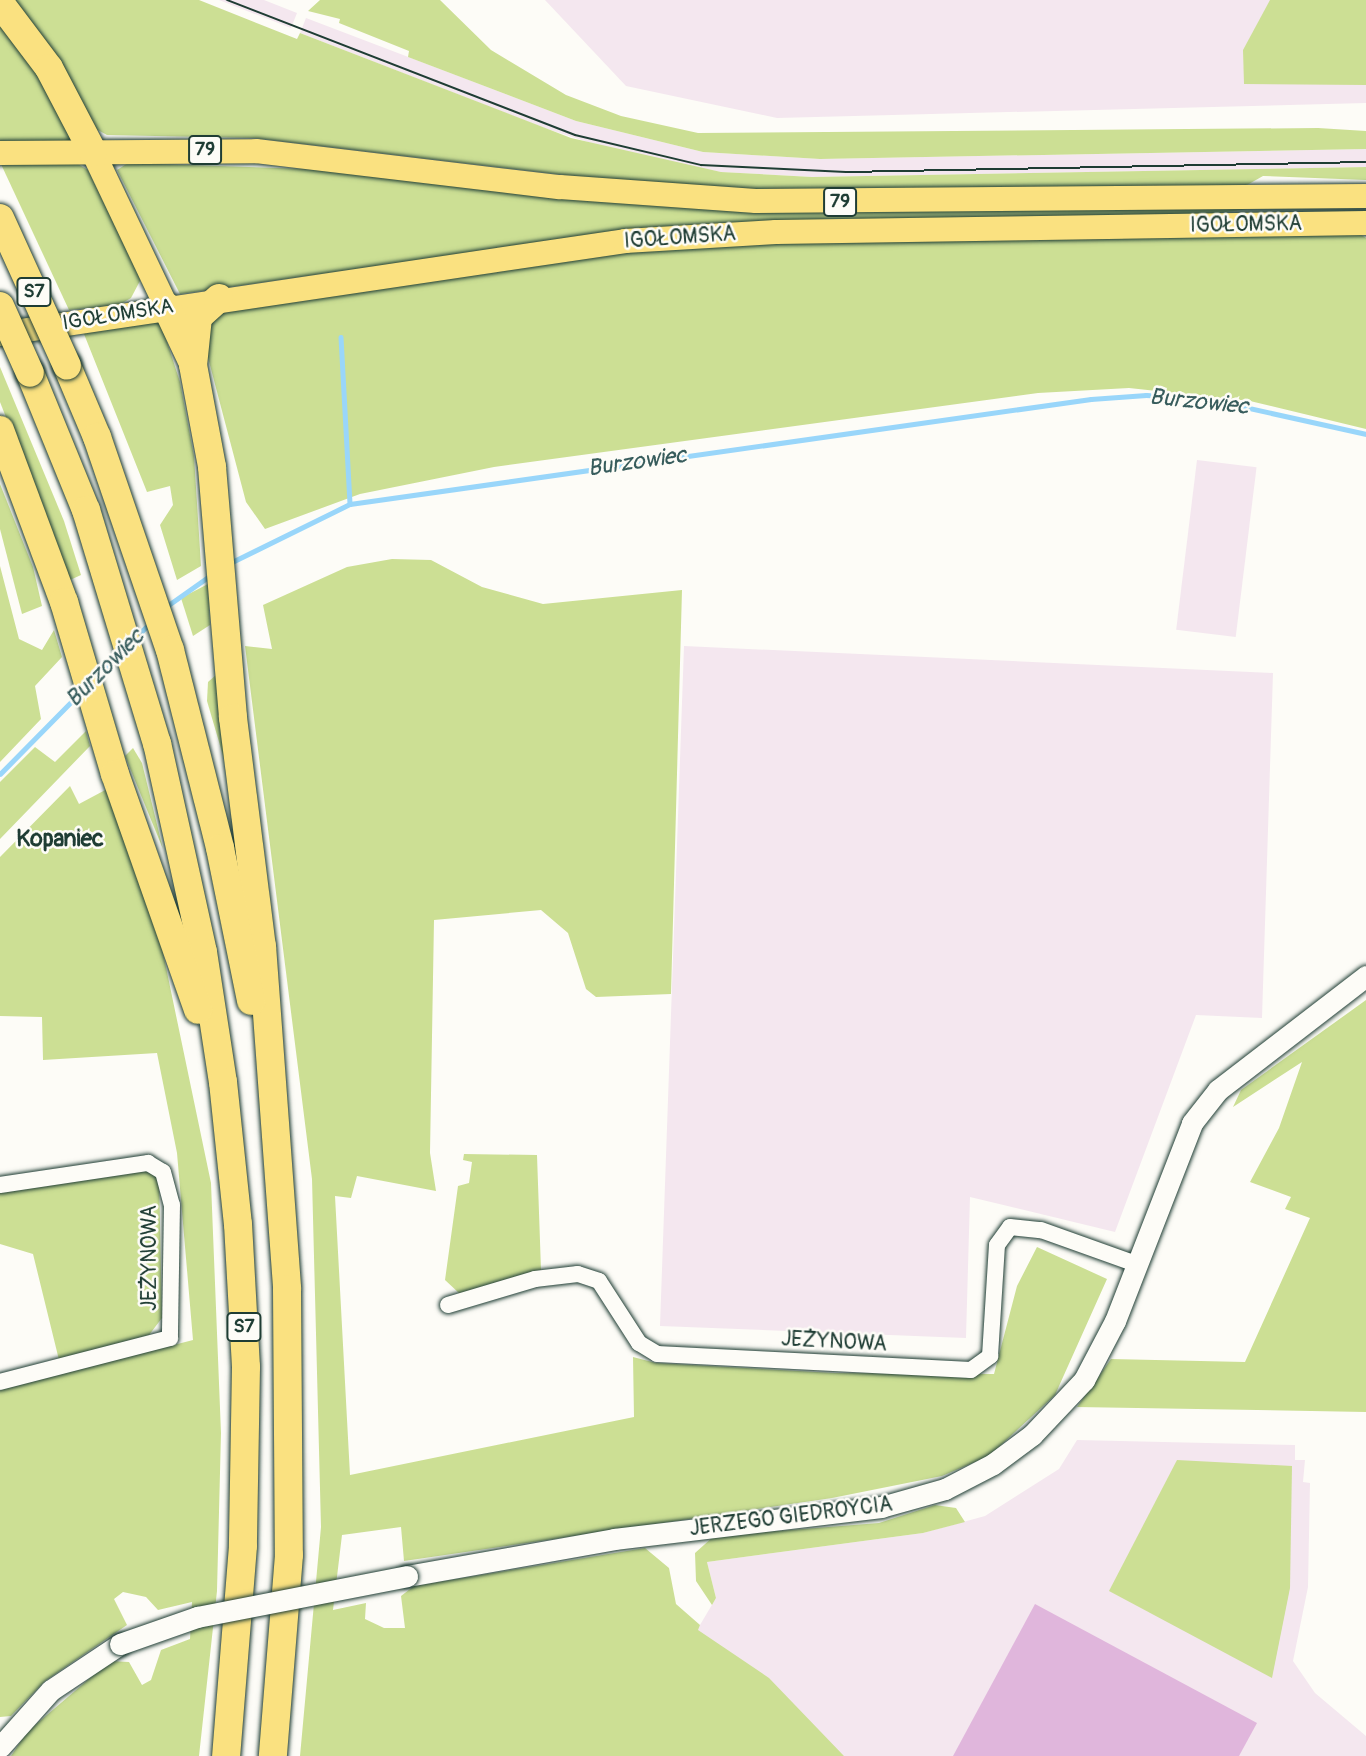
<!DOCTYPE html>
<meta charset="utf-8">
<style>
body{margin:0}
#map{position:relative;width:1366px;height:1756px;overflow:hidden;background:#fdfcf7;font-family:Pangolin,sans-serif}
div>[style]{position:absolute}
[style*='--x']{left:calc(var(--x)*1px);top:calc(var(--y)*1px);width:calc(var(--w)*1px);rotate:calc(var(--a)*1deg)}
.built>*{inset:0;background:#f4e7ef;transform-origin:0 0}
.green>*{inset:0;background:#ccdf94}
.stream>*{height:4.5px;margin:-2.25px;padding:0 2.25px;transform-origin:2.25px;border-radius:2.25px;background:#99d6fa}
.building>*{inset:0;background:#e0b6dc}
.roads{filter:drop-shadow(0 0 2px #1f3d34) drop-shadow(0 0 2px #1f3d34)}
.street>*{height:16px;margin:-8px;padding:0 8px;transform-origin:8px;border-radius:8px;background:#fdfcf7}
.secondary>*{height:21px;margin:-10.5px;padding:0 10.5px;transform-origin:10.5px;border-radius:10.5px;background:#fdfcf7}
.primary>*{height:24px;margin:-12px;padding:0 12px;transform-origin:12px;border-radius:12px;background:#fae180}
.highway>*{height:28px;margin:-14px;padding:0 14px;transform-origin:14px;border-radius:14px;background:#fae180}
.tram>*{height:2px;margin:-1px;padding:0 1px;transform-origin:1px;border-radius:1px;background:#1f3d34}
.bridges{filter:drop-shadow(0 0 2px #1f3d34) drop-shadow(0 0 2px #1f3d34)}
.secondary-bridge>*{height:21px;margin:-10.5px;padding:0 10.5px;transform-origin:10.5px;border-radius:10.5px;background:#fdfcf7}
.highway-bridge>*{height:28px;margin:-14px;padding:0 14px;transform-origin:14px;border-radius:14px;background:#fae180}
span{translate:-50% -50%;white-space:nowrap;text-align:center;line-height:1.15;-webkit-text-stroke:5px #fdfcf7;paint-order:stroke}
.shield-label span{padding:2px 5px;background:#fdfcf7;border:2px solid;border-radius:5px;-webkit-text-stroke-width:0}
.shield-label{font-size:19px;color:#1f3d34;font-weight:700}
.street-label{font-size:21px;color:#1f3d34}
.water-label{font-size:23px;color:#375c5c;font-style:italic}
.neighbourhood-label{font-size:23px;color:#1f3d34;font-weight:700}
</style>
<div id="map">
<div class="built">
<i style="clip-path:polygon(219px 0,264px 0,297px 13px,291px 28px)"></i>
<i style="clip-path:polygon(545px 0,1366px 0,1366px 103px,777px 118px,626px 86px)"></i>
<i style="clip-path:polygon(306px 18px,576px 121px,703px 152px,820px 159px,1366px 149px,1366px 167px,812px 177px,721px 172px,635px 157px,544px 128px,300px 33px)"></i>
<i style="left:1197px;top:460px;width:60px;height:171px;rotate:7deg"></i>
<i style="clip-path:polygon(684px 646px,1273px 673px,1262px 1018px,1196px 1015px,1115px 1232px,970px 1197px,966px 1338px,660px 1326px)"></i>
<i style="clip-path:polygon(1077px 1440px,1295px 1445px,1295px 1460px,1305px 1460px,1303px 1482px,1310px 1483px,1308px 1587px,1293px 1661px,1315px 1693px,1366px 1736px,1366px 1756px,844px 1756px,697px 1630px,716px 1598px,707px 1562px,923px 1533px,985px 1516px,1059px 1469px)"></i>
</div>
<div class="green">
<i style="clip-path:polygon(11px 0,199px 0,297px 39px,300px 33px,571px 138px,721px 172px,812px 177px,1366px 167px,1366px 180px,1263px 176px,1240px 189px,700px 191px,253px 138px,107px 135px,96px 129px)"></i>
<i style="clip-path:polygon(320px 0,440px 0,491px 50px,566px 95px,621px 116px,698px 133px,1318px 128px,1366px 131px,1366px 149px,820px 159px,703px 152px,576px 121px,408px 57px,409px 51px,339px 23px,340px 19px,308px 11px)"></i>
<i style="clip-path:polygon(1270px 0,1366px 0,1366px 85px,1244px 84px,1243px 50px)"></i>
<i style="clip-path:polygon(0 17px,12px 31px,77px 142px,0 145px)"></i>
<i style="clip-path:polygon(0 162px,76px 163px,88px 170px,141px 279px,131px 298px,119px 305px,69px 310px)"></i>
<i style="clip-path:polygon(128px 163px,340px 170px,552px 195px,1261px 207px,1186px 218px,602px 234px,180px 294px,117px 170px)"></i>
<i style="clip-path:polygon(1360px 234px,1366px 238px,1366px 429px,1250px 401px,1129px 388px,1038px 393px,494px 467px,360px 494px,265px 529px,246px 502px,206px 350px,205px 318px,218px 308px,669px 247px,800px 239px)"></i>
<i style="clip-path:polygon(159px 317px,180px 382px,194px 456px,201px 566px,177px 580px,160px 525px,173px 505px,170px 486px,147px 492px,82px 329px)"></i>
<i style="clip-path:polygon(0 367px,64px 521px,81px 575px,70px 580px,0 402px)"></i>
<i style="clip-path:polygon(0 484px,33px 567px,42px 606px,22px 614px,0 529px)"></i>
<i style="clip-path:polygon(392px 559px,431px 560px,482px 587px,543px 604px,682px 590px,671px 994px,596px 997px,586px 989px,568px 933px,541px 910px,434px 920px,430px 1153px,436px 1191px,357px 1176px,351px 1198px,335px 1196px,350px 1475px,634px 1417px,633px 1357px,656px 1363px,835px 1373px,994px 1374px,1017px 1286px,1037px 1247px,1107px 1279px,1055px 1395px,989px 1456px,942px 1476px,832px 1498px,404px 1561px,401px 1527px,342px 1535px,333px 1610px,366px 1603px,365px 1619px,384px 1628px,405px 1628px,401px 1596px,414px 1586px,645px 1548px,669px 1568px,676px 1604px,700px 1625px,698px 1630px,769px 1678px,844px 1756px,300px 1756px,321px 1527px,312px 1179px,245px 646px,272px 649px,263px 605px,347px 567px)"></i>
<i style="clip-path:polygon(0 566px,19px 639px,42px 650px,54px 630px,62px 657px,35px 686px,41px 719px,0 762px)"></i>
<i style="clip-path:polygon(208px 584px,210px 625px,193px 636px,181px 598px)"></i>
<i style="clip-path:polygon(216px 675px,229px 776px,207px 701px,208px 682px)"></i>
<i style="clip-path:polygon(86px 731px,90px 746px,0 839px,0 782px,35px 747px,55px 762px)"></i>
<i style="clip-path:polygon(133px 748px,142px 763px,163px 849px,125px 756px)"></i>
<i style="clip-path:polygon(70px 786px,79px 804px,109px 788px,153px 905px,211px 1183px,221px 1433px,217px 1591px,199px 1756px,11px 1756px,27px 1732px,110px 1661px,129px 1662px,142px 1685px,151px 1680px,161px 1650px,190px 1639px,192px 1602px,158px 1610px,146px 1597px,123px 1592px,114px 1599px,127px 1625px,45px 1681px,11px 1716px,0 1717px,0 1390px,193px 1340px,177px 1153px,157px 1053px,43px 1060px,42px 1017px,0 1016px,0 857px)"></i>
<i style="clip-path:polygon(1366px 1000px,1366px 1412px,1077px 1407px,1111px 1359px,1245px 1362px,1310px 1218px,1285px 1209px,1291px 1197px,1250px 1182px,1279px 1128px,1302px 1062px,1233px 1107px,1241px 1090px)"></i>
<i style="clip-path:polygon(464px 1154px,537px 1155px,541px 1270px,460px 1294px,445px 1280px,458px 1186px,469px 1183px,472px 1162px,463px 1160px)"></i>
<i style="clip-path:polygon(132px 1166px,159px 1176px,162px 1318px,149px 1335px,59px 1360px,33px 1254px,0 1244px,0 1190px)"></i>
<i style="clip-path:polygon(1177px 1460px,1292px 1466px,1290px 1588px,1272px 1678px,1109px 1591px)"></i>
<i style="clip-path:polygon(935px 1505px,956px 1508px,965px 1522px,923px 1533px,707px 1562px,716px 1598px,712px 1605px,696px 1581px,695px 1553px,714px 1536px,879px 1523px)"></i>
</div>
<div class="stream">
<i style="--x:341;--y:337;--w:167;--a:86.9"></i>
<i style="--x:230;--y:563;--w:134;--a:-26.2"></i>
<i style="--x:350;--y:504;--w:748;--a:-8.07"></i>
<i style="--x:1091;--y:399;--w:55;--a:-4.2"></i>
<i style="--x:1146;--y:395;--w:58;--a:3"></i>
<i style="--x:1204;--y:398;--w:166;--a:12.5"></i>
<i style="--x:167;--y:606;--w:54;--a:-35.2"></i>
<i style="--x:135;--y:638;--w:23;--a:-45"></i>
<i style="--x:98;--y:676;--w:30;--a:-45"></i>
<i style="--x:0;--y:774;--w:112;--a:-45.4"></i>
</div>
<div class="building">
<i style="clip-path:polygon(1035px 1604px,1257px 1723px,1239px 1756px,953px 1756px)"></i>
</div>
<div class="roads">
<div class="street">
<i style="--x:0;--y:1185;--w:150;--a:-8.5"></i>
<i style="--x:148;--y:1163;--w:17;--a:31"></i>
<i style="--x:163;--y:1172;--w:34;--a:75"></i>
<i style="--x:172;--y:1205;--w:133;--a:90.9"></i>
<i style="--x:170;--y:1338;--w:176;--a:165.5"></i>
<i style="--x:448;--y:1305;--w:91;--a:-16.6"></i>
<i style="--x:535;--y:1279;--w:43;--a:-6.6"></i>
<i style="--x:578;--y:1274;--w:22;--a:18"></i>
<i style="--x:599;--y:1281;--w:74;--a:57.2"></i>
<i style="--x:639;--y:1343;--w:21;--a:31"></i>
<i style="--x:657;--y:1354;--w:314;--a:2.9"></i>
<i style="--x:971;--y:1370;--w:24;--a:-36"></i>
<i style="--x:990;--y:1356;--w:111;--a:-86.4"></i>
<i style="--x:997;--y:1245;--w:22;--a:-54"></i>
<i style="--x:1010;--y:1227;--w:31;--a:6"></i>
<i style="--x:1041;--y:1230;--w:101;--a:19.7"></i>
</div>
<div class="secondary">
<i style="--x:407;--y:1576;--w:210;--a:-10.1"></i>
<i style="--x:614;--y:1539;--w:269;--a:-6.8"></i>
<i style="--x:881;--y:1507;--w:66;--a:-15.7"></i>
<i style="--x:945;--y:1489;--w:54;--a:-27.5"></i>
<i style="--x:993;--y:1464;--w:49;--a:-36.6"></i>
<i style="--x:1032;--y:1435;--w:76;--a:-46.6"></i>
<i style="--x:1084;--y:1380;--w:67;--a:-62.3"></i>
<i style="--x:1115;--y:1321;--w:212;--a:-68.7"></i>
<i style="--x:1192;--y:1123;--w:42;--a:-51.8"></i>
<i style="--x:1218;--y:1090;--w:187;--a:-37.6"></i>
<i style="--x:0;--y:1747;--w:76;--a:-48.2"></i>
<i style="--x:51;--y:1690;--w:83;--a:-33.7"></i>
</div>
<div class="primary">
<i style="--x:93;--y:152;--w:170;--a:64.6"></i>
<i style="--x:0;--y:153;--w:256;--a:-0.4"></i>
<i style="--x:256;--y:151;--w:306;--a:6.8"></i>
<i style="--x:560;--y:187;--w:196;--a:4.1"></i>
<i style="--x:756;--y:201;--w:610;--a:-0.47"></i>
<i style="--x:0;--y:334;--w:632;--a:-8.46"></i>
<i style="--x:625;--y:241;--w:151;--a:-3.4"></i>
<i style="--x:776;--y:232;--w:590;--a:-0.87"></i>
</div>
<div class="highway">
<i style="--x:0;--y:3;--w:81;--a:53"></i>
<i style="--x:49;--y:68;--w:95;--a:62.4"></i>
<i style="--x:219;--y:298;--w:28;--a:138"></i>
<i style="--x:198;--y:317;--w:48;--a:95.9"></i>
<i style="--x:193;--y:365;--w:104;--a:79.4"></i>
<i style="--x:212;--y:467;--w:252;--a:85.2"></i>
<i style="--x:233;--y:718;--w:230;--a:82.8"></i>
<i style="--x:262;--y:946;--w:344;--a:85.8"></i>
<i style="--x:287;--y:1289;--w:266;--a:89.6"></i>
<i style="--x:289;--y:1555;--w:202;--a:94.6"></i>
<i style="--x:166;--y:306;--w:59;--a:64.7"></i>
<i style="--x:67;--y:366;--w:77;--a:67.1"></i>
<i style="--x:97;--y:437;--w:225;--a:71.1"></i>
<i style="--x:170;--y:650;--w:204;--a:75.8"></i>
<i style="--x:220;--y:848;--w:156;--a:78.5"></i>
<i style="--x:30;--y:373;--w:148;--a:67.8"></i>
<i style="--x:86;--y:510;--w:244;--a:73.1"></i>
<i style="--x:157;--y:743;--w:214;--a:77.6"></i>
<i style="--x:203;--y:952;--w:132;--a:81.3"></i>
<i style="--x:223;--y:1082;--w:143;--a:84"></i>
<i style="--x:238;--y:1224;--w:143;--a:86.8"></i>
<i style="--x:246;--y:1367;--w:179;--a:91"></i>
<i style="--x:243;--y:1546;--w:211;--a:94.6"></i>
<i style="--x:0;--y:430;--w:184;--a:69.6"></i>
<i style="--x:64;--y:602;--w:179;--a:73.5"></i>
<i style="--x:115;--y:774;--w:250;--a:70.6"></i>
</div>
</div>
<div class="tram">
<i style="--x:227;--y:0;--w:373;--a:21.2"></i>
<i style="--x:575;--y:135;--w:130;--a:13.4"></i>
<i style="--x:701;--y:165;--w:145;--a:2.8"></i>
<i style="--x:846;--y:172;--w:520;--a:-1.1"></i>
</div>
<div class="bridges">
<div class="secondary-bridge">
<i style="--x:120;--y:1644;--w:82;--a:-19.3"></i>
<i style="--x:197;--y:1617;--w:214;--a:-11"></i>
</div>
<div class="highway-bridge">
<i style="--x:0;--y:218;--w:162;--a:65.6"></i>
<i style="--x:0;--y:306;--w:73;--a:65.9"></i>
</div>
</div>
<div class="shield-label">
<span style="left:205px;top:150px">79</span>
<span style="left:840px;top:202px">79</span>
<span style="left:34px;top:292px">S7</span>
<span style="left:244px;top:1327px">S7</span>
</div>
<div class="street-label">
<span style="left:1246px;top:225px;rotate:-1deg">IGOŁOMSKA</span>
<span style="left:680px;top:238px;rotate:-4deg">IGOŁOMSKA</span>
<span style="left:118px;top:315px;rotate:-9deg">IGOŁOMSKA</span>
<span style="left:150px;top:1258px;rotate:-90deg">JEŻYNOWA</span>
<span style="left:834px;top:1342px;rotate:3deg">JEŻYNOWA</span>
<span style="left:791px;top:1517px;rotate:-7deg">JERZEGO GIEDROYCIA</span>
</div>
<div class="water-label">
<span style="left:1199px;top:402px;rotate:6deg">Burzowiec</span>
<span style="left:637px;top:462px;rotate:-8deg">Burzowiec</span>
<span style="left:105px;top:668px;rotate:-45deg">Burzowiec</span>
</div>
<div class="neighbourhood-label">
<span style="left:60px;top:839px">Kopaniec</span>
</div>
</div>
